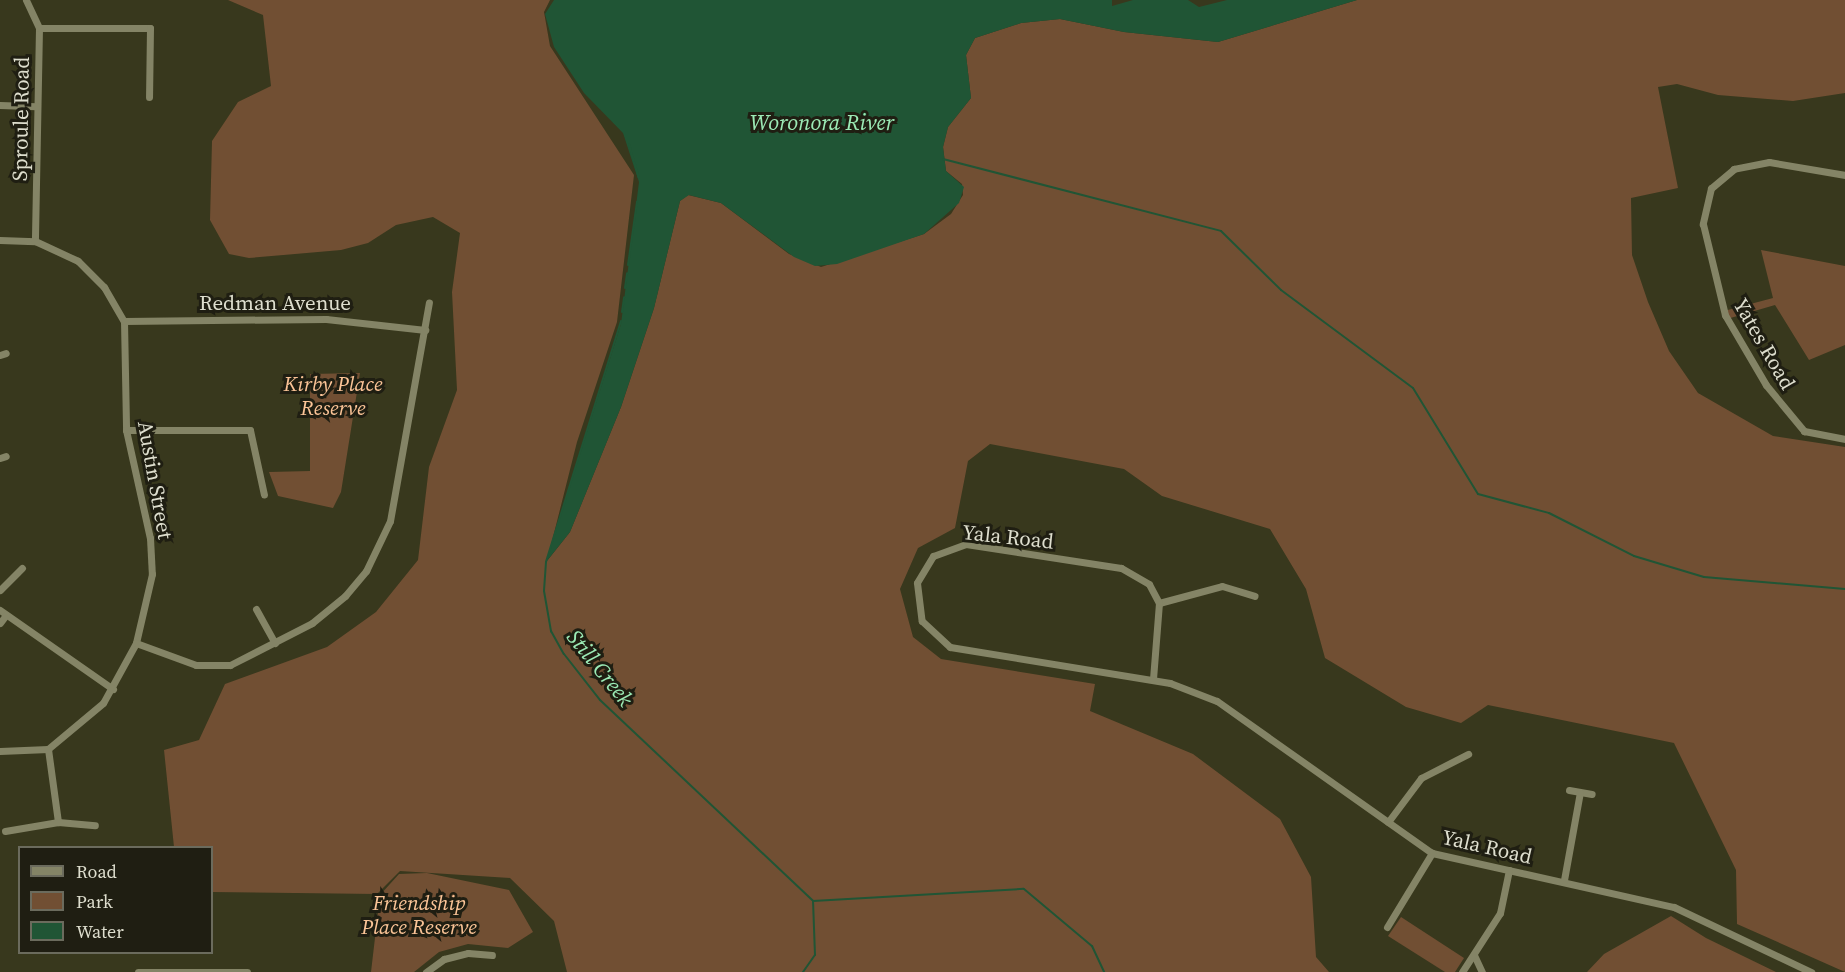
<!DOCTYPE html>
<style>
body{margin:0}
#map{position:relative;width:1845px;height:972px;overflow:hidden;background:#38381d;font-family:"Source Serif 4",serif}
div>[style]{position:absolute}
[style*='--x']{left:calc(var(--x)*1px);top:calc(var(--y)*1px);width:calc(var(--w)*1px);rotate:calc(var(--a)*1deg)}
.green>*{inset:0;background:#714f33}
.water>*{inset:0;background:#205535}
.stream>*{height:2px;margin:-1px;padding:0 1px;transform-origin:1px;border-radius:1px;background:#205535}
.street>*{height:7px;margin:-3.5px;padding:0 3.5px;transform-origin:3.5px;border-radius:3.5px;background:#848466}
span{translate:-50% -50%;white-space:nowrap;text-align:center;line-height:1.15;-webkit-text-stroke:6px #1f1e12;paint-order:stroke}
.street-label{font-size:21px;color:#dedece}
.park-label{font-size:21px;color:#fbc497;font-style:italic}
.water-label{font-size:22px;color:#9cebb6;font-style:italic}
.legend{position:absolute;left:18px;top:846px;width:195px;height:108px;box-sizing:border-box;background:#1f1e12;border:2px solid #6b6b5d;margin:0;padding:8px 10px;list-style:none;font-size:18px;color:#dedece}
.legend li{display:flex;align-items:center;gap:12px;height:30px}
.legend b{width:30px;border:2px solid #6b6b5d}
</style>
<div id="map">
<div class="green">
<i style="clip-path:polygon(228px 0,550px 0,544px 12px,550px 46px,634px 175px,617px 322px,577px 442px,547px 561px,570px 532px,621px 407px,654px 308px,680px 201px,688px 195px,721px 203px,789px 254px,821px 267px,924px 234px,951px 214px,963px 195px,962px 184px,946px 171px,943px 147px,948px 127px,971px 98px,966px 55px,975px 38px,1021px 23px,1060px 19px,1124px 32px,1218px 42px,1357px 0,1845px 0,1845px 93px,1793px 101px,1718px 95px,1677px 84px,1658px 87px,1678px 188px,1631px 198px,1632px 255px,1648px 302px,1669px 351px,1698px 393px,1773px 436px,1845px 447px,1845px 972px,1737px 924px,1736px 870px,1674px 743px,1488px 705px,1461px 723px,1406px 707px,1325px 658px,1306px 589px,1270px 529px,1162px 496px,1124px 469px,990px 444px,968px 461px,955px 528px,918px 548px,900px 589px,913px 637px,941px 659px,1095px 684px,1090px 711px,1193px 754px,1280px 819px,1311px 877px,1316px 957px,1329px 972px,567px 972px,554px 921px,510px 878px,400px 871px,377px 894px,212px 892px,212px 848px,174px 847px,164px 750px,199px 740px,225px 684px,327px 647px,376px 612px,418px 560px,429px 467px,457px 390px,452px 292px,460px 233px,433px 217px,396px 225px,368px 243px,341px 250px,249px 258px,229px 254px,210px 220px,212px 141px,238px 102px,271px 86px,263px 15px)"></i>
<i style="clip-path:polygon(1761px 250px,1845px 266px,1845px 345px,1809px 360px,1775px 305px,1727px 319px,1724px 311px,1773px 298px)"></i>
<i style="clip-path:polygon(360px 373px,341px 492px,333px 508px,278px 496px,269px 472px,310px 471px,310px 374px)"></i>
<i style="clip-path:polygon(427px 873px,509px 890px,533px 932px,508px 948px,468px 944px,439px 952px,414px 972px,371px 972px,380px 895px,399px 874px)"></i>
<i style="clip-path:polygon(1671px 916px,1706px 938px,1776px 972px,1587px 972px,1604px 954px)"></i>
<i style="clip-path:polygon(1401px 917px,1464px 958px,1455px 972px,1445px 972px,1388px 936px)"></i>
</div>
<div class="water">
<i style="clip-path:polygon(554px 0,1112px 0,1112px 6px,1133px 0,1188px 0,1199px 7px,1227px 0,1357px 0,1218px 42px,1124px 32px,1060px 19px,1021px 23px,975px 38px,966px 55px,971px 98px,948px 127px,943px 147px,946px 171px,964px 187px,959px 203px,924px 234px,837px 264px,815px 266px,794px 257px,721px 203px,689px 195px,680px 201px,654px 308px,621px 407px,570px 532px,546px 562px,621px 324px,639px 182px,623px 133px,584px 93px,554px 47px,545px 14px)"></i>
</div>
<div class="stream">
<i style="--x:629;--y:144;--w:35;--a:74"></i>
<i style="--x:943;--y:159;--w:287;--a:14.5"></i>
<i style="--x:1221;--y:231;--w:84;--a:44.5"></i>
<i style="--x:1281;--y:290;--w:164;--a:36.6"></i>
<i style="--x:1413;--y:388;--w:124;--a:58.5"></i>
<i style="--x:1478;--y:494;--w:73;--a:15"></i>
<i style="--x:1549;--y:513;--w:95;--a:26.8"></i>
<i style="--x:1634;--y:556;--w:73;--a:16.7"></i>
<i style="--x:1704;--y:577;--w:142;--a:4.9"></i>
<i style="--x:628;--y:265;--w:64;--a:-81.9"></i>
<i style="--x:625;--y:288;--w:15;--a:-82"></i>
<i style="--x:622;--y:312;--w:15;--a:-82"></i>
<i style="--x:621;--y:321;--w:252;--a:107.3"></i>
<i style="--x:546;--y:562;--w:29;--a:94"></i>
<i style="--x:544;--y:591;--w:41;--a:80.1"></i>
<i style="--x:551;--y:631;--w:26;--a:61"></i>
<i style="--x:564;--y:654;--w:58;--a:52"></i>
<i style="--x:600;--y:700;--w:293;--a:43.3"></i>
<i style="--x:813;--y:901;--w:211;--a:-3.3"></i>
<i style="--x:1024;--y:889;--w:89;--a:40"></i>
<i style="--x:1092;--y:946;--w:29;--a:65"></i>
<i style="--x:803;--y:972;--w:21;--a:-55"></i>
<i style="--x:815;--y:955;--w:54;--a:-92.1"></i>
</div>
<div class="street">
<i style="--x:26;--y:0;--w:31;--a:65"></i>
<i style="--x:39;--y:28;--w:213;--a:91.1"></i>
<i style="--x:39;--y:28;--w:111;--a:0"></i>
<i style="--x:150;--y:28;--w:69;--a:90.8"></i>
<i style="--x:0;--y:105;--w:36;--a:2"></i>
<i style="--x:1845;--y:175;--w:77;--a:-170.3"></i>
<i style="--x:1769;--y:162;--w:36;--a:169"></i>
<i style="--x:1734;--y:169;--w:30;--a:140"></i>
<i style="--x:1711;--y:188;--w:37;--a:103"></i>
<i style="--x:1703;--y:224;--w:94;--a:76.4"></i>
<i style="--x:1725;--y:315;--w:81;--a:59.6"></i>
<i style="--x:1766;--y:385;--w:60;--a:50.4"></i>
<i style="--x:1804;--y:431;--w:42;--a:11"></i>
<i style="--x:0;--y:240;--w:35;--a:2"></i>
<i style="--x:35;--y:241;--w:47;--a:24.9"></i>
<i style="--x:78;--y:261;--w:37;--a:45"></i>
<i style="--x:104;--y:287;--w:39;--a:60"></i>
<i style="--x:124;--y:321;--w:109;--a:88.9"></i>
<i style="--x:126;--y:430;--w:111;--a:77.5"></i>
<i style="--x:150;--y:538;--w:36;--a:87"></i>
<i style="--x:152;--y:574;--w:71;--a:103.1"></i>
<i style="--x:136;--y:643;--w:68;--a:118.8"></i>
<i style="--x:103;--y:703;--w:72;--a:140.1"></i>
<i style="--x:48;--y:749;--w:48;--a:177.6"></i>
<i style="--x:124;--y:321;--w:202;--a:-0.6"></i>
<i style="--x:326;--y:319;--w:100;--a:6.3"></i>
<i style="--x:0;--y:355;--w:6;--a:-18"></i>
<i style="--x:126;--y:430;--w:124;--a:0"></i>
<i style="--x:250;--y:430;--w:66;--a:77.8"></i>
<i style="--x:0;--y:458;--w:6;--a:-18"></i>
<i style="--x:0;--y:590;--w:31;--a:-45"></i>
<i style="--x:1159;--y:603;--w:65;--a:-15.1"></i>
<i style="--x:1222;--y:586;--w:34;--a:17"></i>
<i style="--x:256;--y:609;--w:39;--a:61"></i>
<i style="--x:0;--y:610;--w:138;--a:35"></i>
<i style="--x:0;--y:623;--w:10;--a:-53"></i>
<i style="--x:136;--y:643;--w:64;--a:20.1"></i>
<i style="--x:196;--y:665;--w:34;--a:0"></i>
<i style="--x:230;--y:665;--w:92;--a:-27.1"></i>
<i style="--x:312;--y:623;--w:43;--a:-39.3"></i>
<i style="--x:345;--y:596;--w:33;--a:-50"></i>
<i style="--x:366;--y:571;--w:55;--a:-64.4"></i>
<i style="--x:390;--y:521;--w:222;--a:-79.9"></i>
<i style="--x:1153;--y:679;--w:76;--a:-85.5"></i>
<i style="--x:1159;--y:603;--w:21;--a:-118"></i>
<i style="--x:1149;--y:584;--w:32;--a:-150"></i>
<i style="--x:1121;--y:568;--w:157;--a:-171.2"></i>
<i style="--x:966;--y:544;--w:35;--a:160"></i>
<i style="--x:933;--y:556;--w:31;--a:121"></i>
<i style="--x:917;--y:583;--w:38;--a:83"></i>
<i style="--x:922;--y:621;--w:38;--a:43"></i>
<i style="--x:950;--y:647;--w:223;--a:9.3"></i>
<i style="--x:1170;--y:683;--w:50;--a:21"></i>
<i style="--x:1217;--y:701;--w:263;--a:35.3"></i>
<i style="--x:1432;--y:853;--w:248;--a:12.6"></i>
<i style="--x:1674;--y:907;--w:152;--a:25.4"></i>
<i style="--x:48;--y:749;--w:74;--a:82.2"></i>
<i style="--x:1569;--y:790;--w:23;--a:10"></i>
<i style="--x:1388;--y:822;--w:55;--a:-53.1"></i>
<i style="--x:1421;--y:778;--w:53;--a:-27.1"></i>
<i style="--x:5;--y:831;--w:54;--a:-9.6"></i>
<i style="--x:58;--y:822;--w:37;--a:5"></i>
<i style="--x:1564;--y:880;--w:89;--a:-79.7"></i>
<i style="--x:1387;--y:927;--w:87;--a:-58.7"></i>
<i style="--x:1474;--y:955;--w:19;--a:65"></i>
<i style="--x:138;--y:972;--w:109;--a:0"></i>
<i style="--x:426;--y:972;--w:22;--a:-36"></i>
<i style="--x:444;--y:959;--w:25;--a:-14"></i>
<i style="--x:468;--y:953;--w:24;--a:5"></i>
<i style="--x:1462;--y:972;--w:70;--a:-57.2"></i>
<i style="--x:1500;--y:913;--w:44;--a:-78.2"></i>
</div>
<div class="street-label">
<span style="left:21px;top:119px;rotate:-89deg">Sproule Road</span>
<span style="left:275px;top:303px">Redman Avenue</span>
<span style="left:1764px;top:344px;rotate:60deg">Yates Road</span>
<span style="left:155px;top:480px;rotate:80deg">Austin Street</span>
<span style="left:1008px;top:537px;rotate:6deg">Yala Road</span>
<span style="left:1487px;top:847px;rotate:13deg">Yala Road</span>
</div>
<div class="park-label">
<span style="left:333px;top:396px">Kirby Place<br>Reserve</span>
<span style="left:419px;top:915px">Friendship<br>Place Reserve</span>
</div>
<div class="water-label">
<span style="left:822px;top:123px">Woronora River</span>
<span style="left:600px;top:668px;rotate:51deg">Still Creek</span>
</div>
<ul class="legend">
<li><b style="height:8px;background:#848466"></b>Road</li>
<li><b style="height:16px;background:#714f33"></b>Park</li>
<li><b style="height:16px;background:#205535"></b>Water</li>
</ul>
</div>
